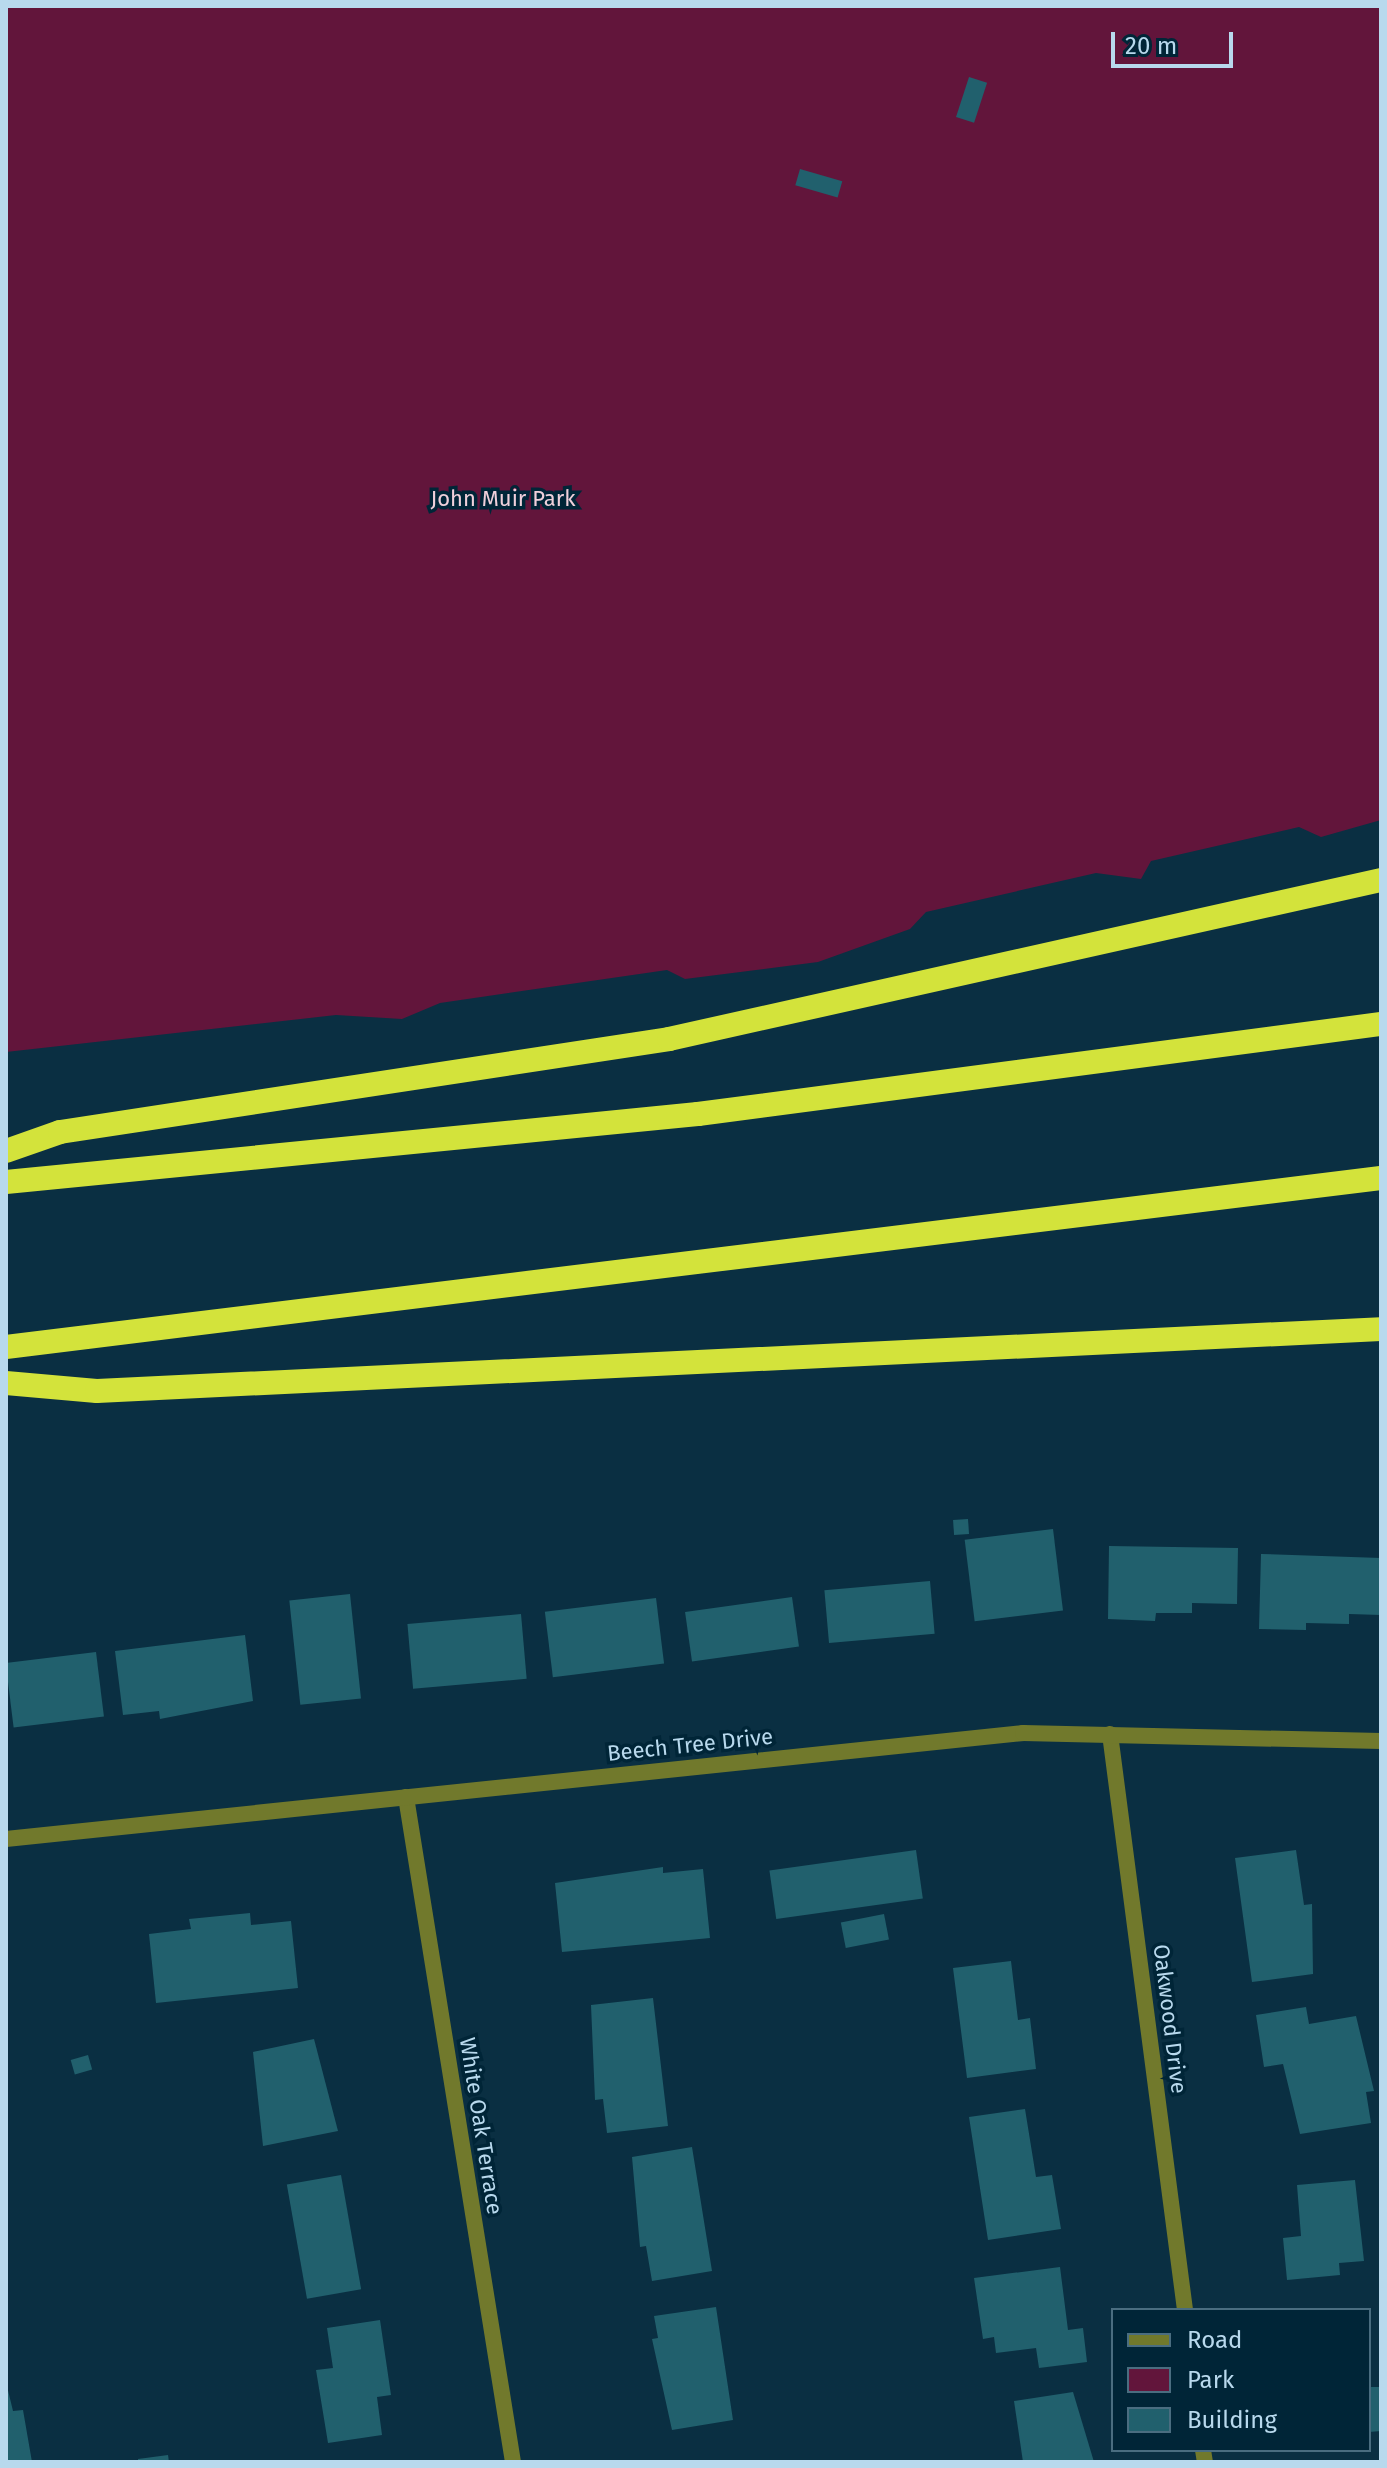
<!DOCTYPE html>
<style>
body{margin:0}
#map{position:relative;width:1387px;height:2468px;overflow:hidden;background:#0a2f42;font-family:"Fira Sans",sans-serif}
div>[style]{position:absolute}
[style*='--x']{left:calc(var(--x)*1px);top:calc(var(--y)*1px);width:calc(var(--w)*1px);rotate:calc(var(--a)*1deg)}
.green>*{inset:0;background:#62153b}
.building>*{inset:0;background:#21606d;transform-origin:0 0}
.street>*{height:16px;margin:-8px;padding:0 8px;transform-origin:8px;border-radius:8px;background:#71792c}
.highway>*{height:24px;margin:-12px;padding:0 12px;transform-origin:12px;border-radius:12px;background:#d3e33b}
span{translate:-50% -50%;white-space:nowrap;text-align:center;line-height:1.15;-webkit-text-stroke:7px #002537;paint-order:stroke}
.park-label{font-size:22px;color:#f0d0db}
.street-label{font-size:22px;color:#b8d9ed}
.frame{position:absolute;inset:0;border:8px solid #b8d9ed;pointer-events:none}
.legend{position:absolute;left:1111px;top:2308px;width:260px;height:144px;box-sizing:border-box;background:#002537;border:2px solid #4a6d80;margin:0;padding:10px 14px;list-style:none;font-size:24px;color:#b8d9ed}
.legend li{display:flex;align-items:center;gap:16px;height:40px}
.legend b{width:40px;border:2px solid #4a6d80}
.scale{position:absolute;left:1111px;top:32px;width:122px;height:36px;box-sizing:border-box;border:4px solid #b8d9ed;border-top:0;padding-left:10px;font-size:24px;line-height:28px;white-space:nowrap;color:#b8d9ed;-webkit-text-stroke:6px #002537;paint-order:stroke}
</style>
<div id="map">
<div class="green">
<i style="clip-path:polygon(6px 6px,1381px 6px,1381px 820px,1321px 837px,1299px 827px,1151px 861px,1141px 879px,1096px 873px,926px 912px,910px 929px,818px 962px,685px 979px,667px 970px,440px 1003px,402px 1019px,336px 1015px,6px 1052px)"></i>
</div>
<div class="building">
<i style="left:969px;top:77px;width:19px;height:42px;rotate:18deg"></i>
<i style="left:800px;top:169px;width:44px;height:17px;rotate:16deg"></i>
<i style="left:968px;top:1519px;width:15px;height:15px;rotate:86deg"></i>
<i style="left:1053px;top:1529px;width:82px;height:89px;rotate:83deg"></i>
<i style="clip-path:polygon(1109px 1546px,1238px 1548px,1237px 1604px,1192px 1603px,1192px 1613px,1156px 1613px,1155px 1621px,1108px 1619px)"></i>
<i style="clip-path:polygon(1261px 1554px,1381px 1558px,1381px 1615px,1349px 1614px,1349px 1624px,1306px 1623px,1306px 1630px,1259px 1629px)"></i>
<i style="left:930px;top:1581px;width:53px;height:106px;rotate:85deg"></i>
<i style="left:350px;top:1594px;width:105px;height:61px;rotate:84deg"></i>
<i style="left:792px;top:1597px;width:50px;height:108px;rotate:82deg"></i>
<i style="left:656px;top:1598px;width:66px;height:112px;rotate:83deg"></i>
<i style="left:521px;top:1614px;width:65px;height:114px;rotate:85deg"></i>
<i style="clip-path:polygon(245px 1635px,253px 1701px,160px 1719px,159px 1711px,123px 1715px,115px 1651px)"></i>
<i style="left:96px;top:1652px;width:65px;height:91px;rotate:83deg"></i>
<i style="left:916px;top:1850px;width:49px;height:148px;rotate:82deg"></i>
<i style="clip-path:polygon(1296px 1850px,1304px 1905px,1312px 1904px,1313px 1974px,1252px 1982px,1235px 1858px)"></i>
<i style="clip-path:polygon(663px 1867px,663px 1873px,703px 1869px,710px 1938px,562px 1952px,555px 1883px)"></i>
<i style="clip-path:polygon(250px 1913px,251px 1925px,291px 1921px,298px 1988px,156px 2003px,149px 1934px,191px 1929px,189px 1919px)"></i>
<i style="left:884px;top:1914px;width:26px;height:44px;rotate:79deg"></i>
<i style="clip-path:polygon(1011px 1961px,1018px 2020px,1030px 2018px,1036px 2069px,967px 2078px,953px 1968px)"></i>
<i style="clip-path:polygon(653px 1998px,668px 2126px,607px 2133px,603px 2099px,595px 2100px,591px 2005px)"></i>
<i style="clip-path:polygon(1306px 2007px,1309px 2024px,1356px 2016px,1374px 2091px,1366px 2092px,1371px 2123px,1300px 2134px,1283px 2064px,1264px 2067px,1256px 2015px)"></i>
<i style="clip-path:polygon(314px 2039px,338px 2131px,263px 2146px,253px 2052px)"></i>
<i style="left:88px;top:2055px;width:15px;height:18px;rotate:74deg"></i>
<i style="clip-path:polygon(1025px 2109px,1036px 2177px,1052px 2175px,1061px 2229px,988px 2240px,969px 2117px)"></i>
<i style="clip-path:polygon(692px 2147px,712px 2271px,652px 2281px,646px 2246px,640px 2247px,632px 2157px)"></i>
<i style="left:341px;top:2175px;width:116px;height:55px;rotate:80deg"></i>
<i style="clip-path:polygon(1355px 2180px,1364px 2261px,1339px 2263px,1340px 2275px,1287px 2280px,1283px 2238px,1301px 2236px,1297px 2185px)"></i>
<i style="clip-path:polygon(1060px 2267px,1068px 2330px,1083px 2328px,1087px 2362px,1039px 2368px,1036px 2348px,996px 2353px,994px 2337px,983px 2339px,974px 2278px)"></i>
<i style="clip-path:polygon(716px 2307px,733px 2420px,672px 2430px,652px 2339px,658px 2338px,654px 2316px)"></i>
<i style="clip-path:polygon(380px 2320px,391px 2395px,377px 2397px,382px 2435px,328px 2443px,316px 2370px,333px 2368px,327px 2328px)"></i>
<i style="clip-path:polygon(6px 2382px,13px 2411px,23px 2410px,32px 2462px,6px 2462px)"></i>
<i style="clip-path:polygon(1369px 2387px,1379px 2387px,1381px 2431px,1369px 2432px)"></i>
<i style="clip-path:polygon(1073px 2392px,1094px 2462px,1023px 2462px,1014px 2401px)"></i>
<i style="clip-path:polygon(168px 2455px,169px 2462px,138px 2462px,138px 2459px)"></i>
</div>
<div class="street">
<i style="--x:1110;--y:1734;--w:581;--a:82.58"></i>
<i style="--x:406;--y:1797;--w:674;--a:80.86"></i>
<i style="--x:6;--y:1839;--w:1023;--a:-5.95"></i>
<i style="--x:1023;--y:1733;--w:358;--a:1.3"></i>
<i style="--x:1203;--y:2450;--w:12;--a:81"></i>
</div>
<div class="highway">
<i style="--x:6;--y:1151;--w:57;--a:-19.4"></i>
<i style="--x:60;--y:1132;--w:616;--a:-8.68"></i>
<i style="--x:669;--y:1039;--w:730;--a:-12.59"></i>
<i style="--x:6;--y:1182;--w:695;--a:-5.61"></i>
<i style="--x:698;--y:1114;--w:689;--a:-7.51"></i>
<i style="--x:6;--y:1347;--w:1385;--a:-7.01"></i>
<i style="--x:6;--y:1383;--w:91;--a:5"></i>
<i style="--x:97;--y:1391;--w:1285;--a:-2.76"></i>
</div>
<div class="park-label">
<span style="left:503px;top:499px">John Muir Park</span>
</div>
<div class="street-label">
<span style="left:690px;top:1745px;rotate:-6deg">Beech Tree Drive</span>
<span style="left:1170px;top:2019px;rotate:83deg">Oakwood Drive</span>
<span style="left:481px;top:2126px;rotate:81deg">White Oak Terrace</span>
</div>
<div class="frame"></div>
<ul class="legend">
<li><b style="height:10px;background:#71792c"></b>Road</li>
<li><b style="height:22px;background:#62153b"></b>Park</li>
<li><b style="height:22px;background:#21606d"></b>Building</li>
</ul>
<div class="scale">20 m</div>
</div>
